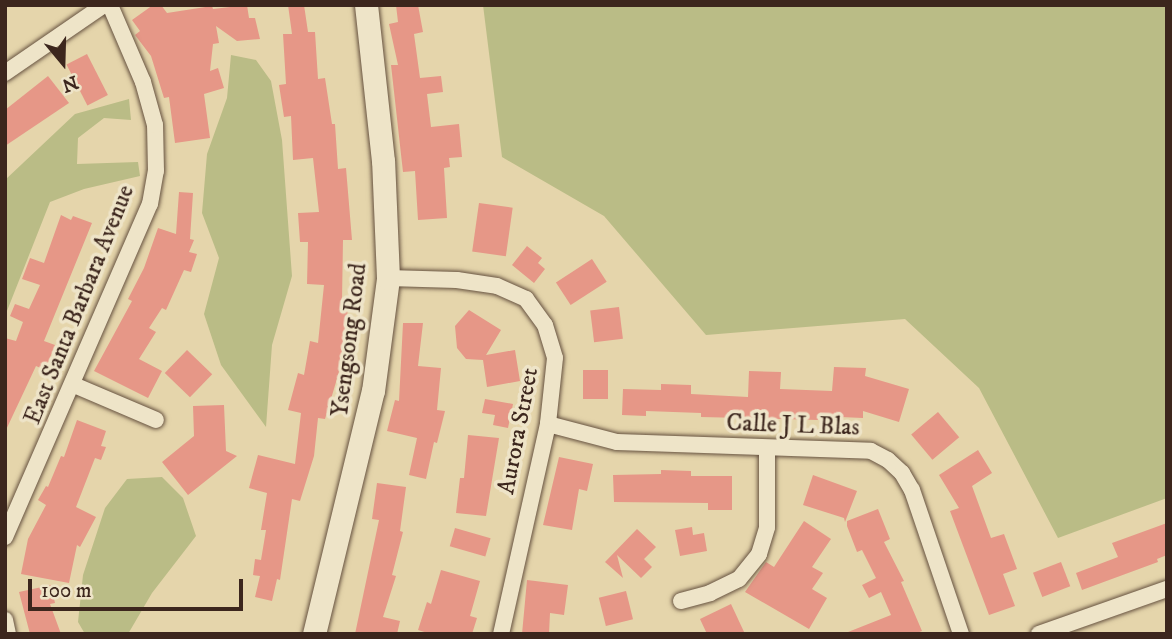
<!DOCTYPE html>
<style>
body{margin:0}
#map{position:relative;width:1172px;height:639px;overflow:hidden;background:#e5d5ab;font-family:"IM FELL DW Pica",serif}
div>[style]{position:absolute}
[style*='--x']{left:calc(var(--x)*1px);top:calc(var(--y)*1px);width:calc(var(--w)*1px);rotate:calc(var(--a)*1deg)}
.green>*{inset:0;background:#babc86}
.building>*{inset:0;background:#e69787;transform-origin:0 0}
.roads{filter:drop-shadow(0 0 2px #665240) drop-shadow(0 0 2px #665240)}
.street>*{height:16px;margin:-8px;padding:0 8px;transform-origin:8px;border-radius:8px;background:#eee4c8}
.secondary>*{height:23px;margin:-11.5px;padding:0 11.5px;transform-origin:11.5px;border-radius:11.5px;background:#eee4c8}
span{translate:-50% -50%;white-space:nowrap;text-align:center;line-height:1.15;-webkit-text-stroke:7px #eee4c8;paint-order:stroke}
.street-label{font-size:24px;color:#3c261d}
.frame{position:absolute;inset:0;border:7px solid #3c261d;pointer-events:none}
.north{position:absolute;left:28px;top:28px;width:70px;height:70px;-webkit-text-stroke:5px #eee4c8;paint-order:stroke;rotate:161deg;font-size:19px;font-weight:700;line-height:28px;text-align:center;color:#3c261d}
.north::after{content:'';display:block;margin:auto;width:24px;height:32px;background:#3c261d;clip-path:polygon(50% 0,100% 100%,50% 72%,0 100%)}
.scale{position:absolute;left:28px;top:579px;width:215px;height:32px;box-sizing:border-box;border:4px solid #3c261d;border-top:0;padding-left:9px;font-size:21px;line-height:24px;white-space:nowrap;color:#3c261d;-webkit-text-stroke:5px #eee4c8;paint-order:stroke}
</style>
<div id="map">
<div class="green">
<i style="clip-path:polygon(483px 5px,1167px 5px,1167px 498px,1058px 538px,979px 388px,905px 319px,706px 335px,604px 216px,502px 157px)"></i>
<i style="clip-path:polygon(231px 55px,256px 60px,271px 81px,282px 140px,292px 276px,272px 345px,266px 427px,221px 365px,204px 314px,219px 258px,202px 213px,207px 154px,227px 98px)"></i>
<i style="clip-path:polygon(129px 99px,131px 120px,104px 118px,78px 138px,77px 164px,138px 162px,140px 176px,84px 189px,50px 202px,5px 316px,5px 180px,75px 114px)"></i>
<i style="clip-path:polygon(162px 477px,183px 498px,196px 536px,152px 593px,128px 634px,85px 634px,78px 622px,83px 575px,105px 508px,127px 479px)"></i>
</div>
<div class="building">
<i style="clip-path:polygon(153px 5px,161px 5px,167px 13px,212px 6px,213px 9px,247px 5px,249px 18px,255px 18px,260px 39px,237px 41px,216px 26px,219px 43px,213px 44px,210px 71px,218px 68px,224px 88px,204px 94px,210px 138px,175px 143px,169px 97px,164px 98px,151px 56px,135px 35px,140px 31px,132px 20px)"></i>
<i style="clip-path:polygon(288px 5px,304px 5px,308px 32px,315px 32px,318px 79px,325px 78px,332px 124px,335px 124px,338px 169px,346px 168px,352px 240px,343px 240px,342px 301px,349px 302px,339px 372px,325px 419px,318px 418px,314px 456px,300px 501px,292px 499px,280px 580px,277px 579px,272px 601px,255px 597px,260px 576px,253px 575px,255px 559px,261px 560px,266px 530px,261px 530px,267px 493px,249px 488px,258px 455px,295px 464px,301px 413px,288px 410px,298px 373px,304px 375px,310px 341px,318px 343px,324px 285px,307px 284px,308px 242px,300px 242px,298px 213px,319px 212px,313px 158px,293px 160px,291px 116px,284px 117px,279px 85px,286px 84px,283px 34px,292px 34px)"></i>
<i style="clip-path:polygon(396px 5px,418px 5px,423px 32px,414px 34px,420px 78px,441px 76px,443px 92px,427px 94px,431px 127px,459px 124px,462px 157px,449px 158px,450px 167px,444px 168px,447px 218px,418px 220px,415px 171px,403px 172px,391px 65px,398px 65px,389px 24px,398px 22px)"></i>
<i style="left:87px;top:54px;width:46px;height:23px;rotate:63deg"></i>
<i style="clip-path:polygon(48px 76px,69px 103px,5px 146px,5px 110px)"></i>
<i style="clip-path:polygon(179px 192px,193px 193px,190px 239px,194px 240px,189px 252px,197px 254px,191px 272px,184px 270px,166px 310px,162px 308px,149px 328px,156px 332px,139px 359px,162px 371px,148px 398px,94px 371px,132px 301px,128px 299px,144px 268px,158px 228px,176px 234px)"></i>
<i style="left:479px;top:203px;width:34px;height:49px;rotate:8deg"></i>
<i style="clip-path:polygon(61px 215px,71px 220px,73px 216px,92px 223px,44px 341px,55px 345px,45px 370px,36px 366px,5px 432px,5px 338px,16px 341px,23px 322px,10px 316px,15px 304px,29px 309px,40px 285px,22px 279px,30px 258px,44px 263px)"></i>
<i style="clip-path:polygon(527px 246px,542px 258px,538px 263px,545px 269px,534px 283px,512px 265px)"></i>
<i style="left:592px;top:259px;width:27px;height:43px;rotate:57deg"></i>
<i style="left:619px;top:307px;width:32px;height:29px;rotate:83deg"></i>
<i style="clip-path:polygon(469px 310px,501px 330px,486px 355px,515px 350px,520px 381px,487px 387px,483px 360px,466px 359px,457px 348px,455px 326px)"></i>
<i style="clip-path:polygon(403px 323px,423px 323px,418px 366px,441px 368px,437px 410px,445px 411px,437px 443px,434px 442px,426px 479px,409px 475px,417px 438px,387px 431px,395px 400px,399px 401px)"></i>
<i style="left:187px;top:350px;width:35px;height:32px;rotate:44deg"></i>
<i style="clip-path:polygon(834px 367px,866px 368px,865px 376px,909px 389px,899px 422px,863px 411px,863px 418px,818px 416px,818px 420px,701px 417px,701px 413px,646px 411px,646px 416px,622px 415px,623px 389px,661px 390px,661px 384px,691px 385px,691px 394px,748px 397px,749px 371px,781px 372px,780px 389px,832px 391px)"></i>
<i style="left:583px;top:370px;width:25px;height:29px"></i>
<i style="clip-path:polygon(485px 399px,513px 404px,508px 428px,493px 425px,495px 415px,482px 413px)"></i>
<i style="clip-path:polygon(224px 405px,226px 451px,237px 456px,188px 495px,162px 462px,194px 436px,193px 406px)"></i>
<i style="left:938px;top:412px;width:33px;height:35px;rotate:50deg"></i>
<i style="clip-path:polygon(77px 420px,106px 431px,101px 446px,106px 447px,101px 460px,95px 458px,76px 507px,96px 517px,80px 547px,77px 545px,69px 583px,21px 574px,28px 539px,46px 505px,38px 500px,46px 486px,48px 487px,61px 456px,64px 457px)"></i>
<i style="clip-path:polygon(468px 435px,499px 438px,486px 516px,456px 513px,460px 478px,464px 478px)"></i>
<i style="clip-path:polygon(978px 450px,992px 473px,972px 486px,991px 538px,1004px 534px,1017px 569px,1003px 574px,1015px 606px,989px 615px,950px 511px,959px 508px,939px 475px)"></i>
<i style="clip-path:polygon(559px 457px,593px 464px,587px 491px,579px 489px,572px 530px,543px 525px)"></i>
<i style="clip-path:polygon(661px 470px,691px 471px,691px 476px,732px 476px,732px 510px,708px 510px,708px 503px,614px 502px,613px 475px,661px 474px)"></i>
<i style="clip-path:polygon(813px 475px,857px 491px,845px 522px,844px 518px,803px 505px)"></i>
<i style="clip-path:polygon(377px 483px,406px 487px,400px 531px,403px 532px,392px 575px,396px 576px,383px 617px,400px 621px,397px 634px,355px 634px,379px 520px,372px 519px)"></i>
<i style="clip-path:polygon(878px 509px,890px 539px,884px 542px,904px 581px,901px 582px,922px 631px,914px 634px,843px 634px,891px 615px,881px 592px,869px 598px,862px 585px,876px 578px,862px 550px,857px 552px,847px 526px,847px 521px)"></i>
<i style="clip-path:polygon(804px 521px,831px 539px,812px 567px,823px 573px,812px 589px,827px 598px,809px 629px,745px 592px,766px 562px,774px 567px)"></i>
<i style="clip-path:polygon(1167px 523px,1167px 555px,1157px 559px,1158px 562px,1082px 590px,1076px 573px,1118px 557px,1112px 543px)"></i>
<i style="clip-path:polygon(692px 527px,693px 535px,704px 533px,707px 551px,680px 556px,675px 530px)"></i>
<i style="left:455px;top:528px;width:37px;height:19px;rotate:16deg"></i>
<i style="clip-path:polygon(637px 529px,656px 547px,644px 559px,652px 567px,641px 578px,617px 555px,623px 578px,605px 562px)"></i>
<i style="left:1061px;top:562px;width:26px;height:30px;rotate:69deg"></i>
<i style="clip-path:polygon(441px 570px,480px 581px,470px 616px,477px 618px,472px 634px,431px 634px,418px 630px,427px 602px,431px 604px)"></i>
<i style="clip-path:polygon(527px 580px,568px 585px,564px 615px,550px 613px,549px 634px,522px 634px)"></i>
<i style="clip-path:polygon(51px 585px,55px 603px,50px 604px,61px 634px,30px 634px,19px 592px)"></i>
<i style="left:626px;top:591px;width:29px;height:28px;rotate:76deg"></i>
<i style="clip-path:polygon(731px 604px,745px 634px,707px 634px,700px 619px)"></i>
</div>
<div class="roads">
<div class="street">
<i style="--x:5;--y:73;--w:120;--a:-34.5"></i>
<i style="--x:388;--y:278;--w:69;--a:1.7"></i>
<i style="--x:457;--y:280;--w:40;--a:8.5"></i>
<i style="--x:497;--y:286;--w:32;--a:24"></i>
<i style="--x:526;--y:299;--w:32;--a:54"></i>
<i style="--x:545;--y:325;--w:34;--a:73"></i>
<i style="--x:555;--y:358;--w:66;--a:96.1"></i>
<i style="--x:548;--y:424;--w:215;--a:102.6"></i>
<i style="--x:74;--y:385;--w:89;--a:23.1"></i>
<i style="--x:548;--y:424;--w:71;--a:14.6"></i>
<i style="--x:617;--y:442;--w:254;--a:2"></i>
<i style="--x:871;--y:451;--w:19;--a:28"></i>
<i style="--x:888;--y:460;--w:19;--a:43"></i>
<i style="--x:902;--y:473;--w:20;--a:60"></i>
<i style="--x:912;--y:490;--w:152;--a:71.2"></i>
<i style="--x:5;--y:537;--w:363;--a:-66.5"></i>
<i style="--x:150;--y:204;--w:34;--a:-80"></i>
<i style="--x:156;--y:171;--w:46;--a:-91.2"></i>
<i style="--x:155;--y:125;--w:45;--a:-105.6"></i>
<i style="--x:143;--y:82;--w:84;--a:-113.2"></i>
<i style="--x:681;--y:601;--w:30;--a:-15"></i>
<i style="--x:710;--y:593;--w:32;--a:-26"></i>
<i style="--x:739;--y:579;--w:32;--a:-51"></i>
<i style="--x:759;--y:554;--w:28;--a:-73"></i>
<i style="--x:767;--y:527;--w:78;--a:-90"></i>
<i style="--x:5;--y:620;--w:14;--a:78"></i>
<i style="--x:1039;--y:634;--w:136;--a:-19.4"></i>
</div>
<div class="secondary">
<i style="--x:314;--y:634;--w:250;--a:-76.4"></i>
<i style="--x:373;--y:391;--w:114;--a:-82.4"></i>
<i style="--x:388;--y:278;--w:117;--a:-92.4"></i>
<i style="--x:383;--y:161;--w:157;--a:-96.2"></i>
</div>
</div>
<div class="street-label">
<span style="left:80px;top:305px;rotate:-68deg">East Santa Barbara Avenue</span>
<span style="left:350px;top:340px;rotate:-83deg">Ysengsong Road</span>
<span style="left:793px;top:426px;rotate:2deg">Calle J L Blas</span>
<span style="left:519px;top:431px;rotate:-79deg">Aurora Street</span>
</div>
<div class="frame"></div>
<div class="north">N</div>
<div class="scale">100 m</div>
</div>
